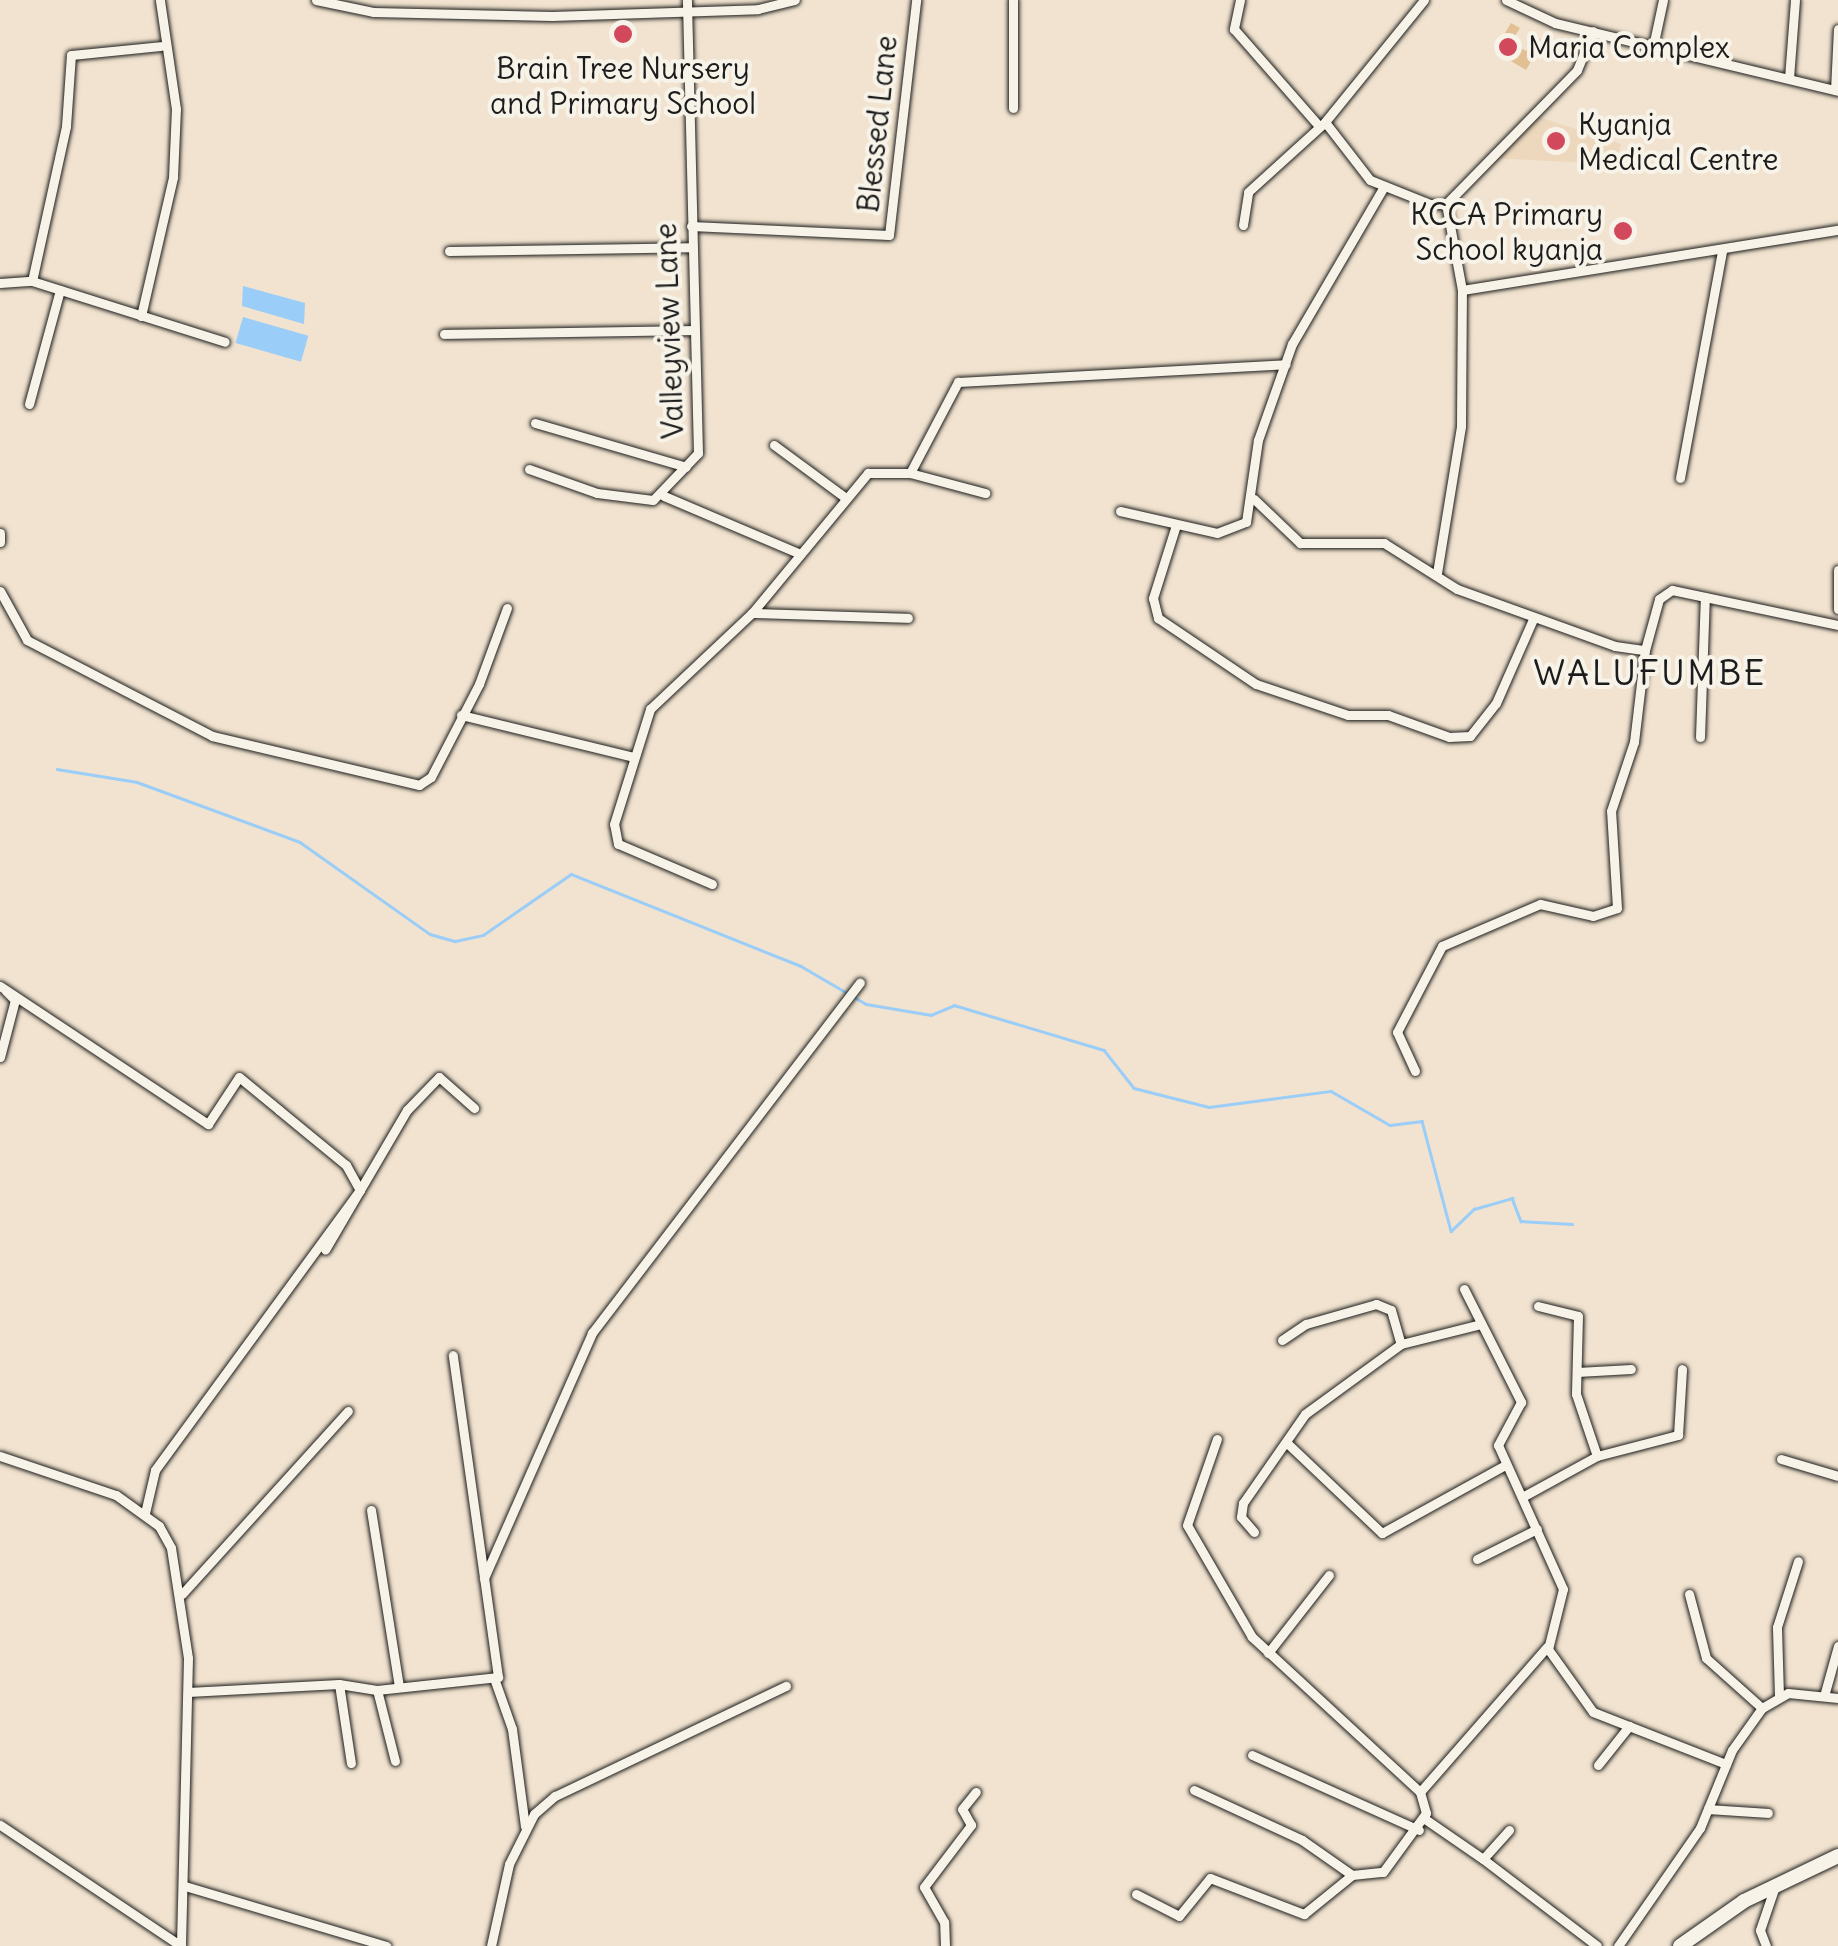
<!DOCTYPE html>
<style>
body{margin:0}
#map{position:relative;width:1838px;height:1946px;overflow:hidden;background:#f1e3cf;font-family:Delius,sans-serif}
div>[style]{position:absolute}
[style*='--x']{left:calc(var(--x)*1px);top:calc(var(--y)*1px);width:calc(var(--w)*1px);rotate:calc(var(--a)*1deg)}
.built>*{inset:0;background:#edd8bd}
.water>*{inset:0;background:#9acdf7;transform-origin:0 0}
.stream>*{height:2.5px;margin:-1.25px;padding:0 1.25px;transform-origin:1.25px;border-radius:1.25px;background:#9acdf7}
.building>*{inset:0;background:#e3bf94}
.roads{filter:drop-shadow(0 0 2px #1c1c1c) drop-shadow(0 0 2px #1c1c1c)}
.minor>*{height:9px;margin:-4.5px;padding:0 4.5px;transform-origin:4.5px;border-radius:4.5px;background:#f7f3e8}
.primary>*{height:14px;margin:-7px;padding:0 7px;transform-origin:7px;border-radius:7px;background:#f7f3e8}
.dots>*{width:28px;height:28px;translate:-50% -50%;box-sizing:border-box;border:5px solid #f7f3e8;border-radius:50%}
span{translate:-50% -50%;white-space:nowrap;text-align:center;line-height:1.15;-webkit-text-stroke:8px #f7f3e8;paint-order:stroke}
.poi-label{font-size:30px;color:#1c1c1c}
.left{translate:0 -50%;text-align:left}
.right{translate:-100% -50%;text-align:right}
.street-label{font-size:30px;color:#1c1c1c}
.quarter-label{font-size:35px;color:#1c1c1c;letter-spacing:2.5px}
</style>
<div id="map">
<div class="built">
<i style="clip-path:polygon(1533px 115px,1621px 144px,1615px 164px,1490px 158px)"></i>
</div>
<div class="water">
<i style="clip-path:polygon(243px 286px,305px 303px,304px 324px,242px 306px)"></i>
<i style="left:243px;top:317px;width:68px;height:27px;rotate:16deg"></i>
</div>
<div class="stream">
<i style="--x:57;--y:769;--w:81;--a:9.2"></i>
<i style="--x:137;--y:782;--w:174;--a:20.2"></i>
<i style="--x:300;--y:842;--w:159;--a:35.3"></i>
<i style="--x:430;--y:934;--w:26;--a:16"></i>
<i style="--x:455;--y:941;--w:29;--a:-12"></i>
<i style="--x:483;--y:935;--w:107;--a:-34.7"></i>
<i style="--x:571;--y:874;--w:248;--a:21.8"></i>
<i style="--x:801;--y:966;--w:75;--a:30.3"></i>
<i style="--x:866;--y:1004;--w:66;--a:9.6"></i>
<i style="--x:931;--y:1015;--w:25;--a:-23"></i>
<i style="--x:954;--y:1005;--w:157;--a:16.7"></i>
<i style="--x:1104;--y:1050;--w:48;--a:51.7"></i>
<i style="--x:1134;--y:1088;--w:77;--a:14.2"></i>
<i style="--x:1209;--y:1107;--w:123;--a:-7.5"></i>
<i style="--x:1331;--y:1091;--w:68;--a:30"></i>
<i style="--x:1390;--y:1125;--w:32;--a:-7"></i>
<i style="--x:1422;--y:1121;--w:114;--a:75.2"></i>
<i style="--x:1451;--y:1231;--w:32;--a:-44"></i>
<i style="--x:1474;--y:1209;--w:40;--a:-16"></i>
<i style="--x:1512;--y:1198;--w:25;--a:69"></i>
<i style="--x:1521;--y:1221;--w:51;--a:3.4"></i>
</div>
<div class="building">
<i style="clip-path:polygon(1511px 23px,1520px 28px,1511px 42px,1526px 51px,1535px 36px,1543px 41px,1526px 70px,1494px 51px)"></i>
</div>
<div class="roads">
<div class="minor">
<i style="--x:316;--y:0;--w:58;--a:11.9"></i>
<i style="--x:373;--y:12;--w:179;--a:1.3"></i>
<i style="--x:552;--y:16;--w:206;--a:-1.9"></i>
<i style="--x:758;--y:9;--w:38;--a:-14"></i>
<i style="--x:1013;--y:0;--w:108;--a:90"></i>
<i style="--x:1240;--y:0;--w:30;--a:102"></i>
<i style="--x:1234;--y:29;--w:129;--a:48.8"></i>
<i style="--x:1424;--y:0;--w:157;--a:129.1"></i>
<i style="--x:1325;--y:122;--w:73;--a:52.2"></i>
<i style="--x:1370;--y:180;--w:65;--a:21.8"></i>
<i style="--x:1430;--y:204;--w:16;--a:0"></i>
<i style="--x:1446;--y:204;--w:187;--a:-45.6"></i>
<i style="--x:1577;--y:70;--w:42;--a:-67.7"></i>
<i style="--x:1506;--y:0;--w:54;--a:25.1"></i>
<i style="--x:1555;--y:23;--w:291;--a:13.5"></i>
<i style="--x:1654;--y:42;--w:43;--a:-77.9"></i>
<i style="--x:1789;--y:78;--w:78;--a:-85.6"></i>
<i style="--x:1835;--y:90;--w:61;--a:-87.2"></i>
<i style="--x:1243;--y:225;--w:33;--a:-81"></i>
<i style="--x:1248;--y:192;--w:101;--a:-42.2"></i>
<i style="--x:691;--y:226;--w:198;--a:2.6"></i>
<i style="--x:889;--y:235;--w:237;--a:-83.4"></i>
<i style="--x:449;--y:251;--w:242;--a:-0.9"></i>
<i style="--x:32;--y:281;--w:159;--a:-77.6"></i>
<i style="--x:66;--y:126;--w:71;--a:-86"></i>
<i style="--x:71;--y:55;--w:90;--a:-5.7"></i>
<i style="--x:0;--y:283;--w:32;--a:-4"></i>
<i style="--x:32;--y:281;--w:202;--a:17.5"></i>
<i style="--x:1462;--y:290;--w:381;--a:-9.1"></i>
<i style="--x:141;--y:316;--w:143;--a:-77"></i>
<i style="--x:173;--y:177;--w:68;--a:-87.5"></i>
<i style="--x:176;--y:109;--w:110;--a:-98.4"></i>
<i style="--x:444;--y:334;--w:248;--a:-0.9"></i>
<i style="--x:29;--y:404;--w:118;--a:-74.8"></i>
<i style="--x:535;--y:423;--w:157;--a:16.2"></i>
<i style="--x:774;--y:445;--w:89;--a:36.4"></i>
<i style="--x:529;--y:469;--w:72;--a:19.4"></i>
<i style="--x:597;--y:493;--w:56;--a:7.1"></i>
<i style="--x:653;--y:500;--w:65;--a:-46.2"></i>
<i style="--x:698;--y:453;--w:453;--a:-91.4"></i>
<i style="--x:910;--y:473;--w:103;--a:-62.2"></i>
<i style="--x:958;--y:382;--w:328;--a:-3.1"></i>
<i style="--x:1680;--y:478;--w:231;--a:-79.5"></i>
<i style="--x:664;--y:496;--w:146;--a:23"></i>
<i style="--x:1254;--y:499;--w:64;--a:43.7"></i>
<i style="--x:1300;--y:543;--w:84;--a:0"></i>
<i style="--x:1384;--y:543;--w:86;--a:32.2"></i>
<i style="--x:1457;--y:589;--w:168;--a:19.8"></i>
<i style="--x:1615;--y:646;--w:30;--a:8"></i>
<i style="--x:1645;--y:650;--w:53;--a:-74.6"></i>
<i style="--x:1659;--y:599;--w:16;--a:-35"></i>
<i style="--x:1672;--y:590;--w:170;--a:11.9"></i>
<i style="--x:1120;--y:511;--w:99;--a:12.8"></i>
<i style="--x:1217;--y:533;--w:31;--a:-21"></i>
<i style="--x:1246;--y:522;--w:83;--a:-81.7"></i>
<i style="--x:1258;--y:440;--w:102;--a:-70.5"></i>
<i style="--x:1292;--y:344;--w:181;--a:-59.7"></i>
<i style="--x:1176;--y:525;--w:77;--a:107.5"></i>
<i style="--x:1153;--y:598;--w:21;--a:76"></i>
<i style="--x:1158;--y:618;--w:118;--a:34"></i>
<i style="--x:1256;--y:684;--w:97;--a:18.6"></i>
<i style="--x:1348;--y:715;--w:40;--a:0"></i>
<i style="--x:1388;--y:715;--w:65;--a:19.8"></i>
<i style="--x:1449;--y:737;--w:21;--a:-3"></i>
<i style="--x:1470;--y:736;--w:42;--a:-51.8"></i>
<i style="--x:1496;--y:703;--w:92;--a:-66.2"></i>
<i style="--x:0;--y:533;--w:9;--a:90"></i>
<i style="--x:1838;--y:570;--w:39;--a:90"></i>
<i style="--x:1437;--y:573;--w:149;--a:-80.7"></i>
<i style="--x:1461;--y:426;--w:136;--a:-89.6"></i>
<i style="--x:1462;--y:290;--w:87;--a:-100.5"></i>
<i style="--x:0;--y:591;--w:56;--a:61.1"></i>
<i style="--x:27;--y:640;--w:208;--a:27.4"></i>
<i style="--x:212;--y:736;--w:213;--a:13.3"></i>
<i style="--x:419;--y:785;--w:14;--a:-34"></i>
<i style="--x:431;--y:777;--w:105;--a:-62.7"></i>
<i style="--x:479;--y:684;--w:81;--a:-69.8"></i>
<i style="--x:752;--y:613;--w:156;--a:1.8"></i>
<i style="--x:461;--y:715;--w:177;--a:13.7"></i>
<i style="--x:1700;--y:737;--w:140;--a:-88"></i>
<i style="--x:712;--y:884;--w:102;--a:-156.9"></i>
<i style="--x:618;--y:844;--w:20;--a:-101"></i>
<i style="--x:614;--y:824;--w:121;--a:-72.6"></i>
<i style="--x:650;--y:709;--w:140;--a:-43.3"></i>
<i style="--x:752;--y:613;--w:182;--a:-50.4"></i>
<i style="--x:868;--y:473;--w:42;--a:0"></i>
<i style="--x:910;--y:473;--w:78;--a:14.9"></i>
<i style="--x:0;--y:986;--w:250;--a:33.6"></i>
<i style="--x:208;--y:1124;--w:56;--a:-56.6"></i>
<i style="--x:239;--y:1077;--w:52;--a:39.5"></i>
<i style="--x:279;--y:1110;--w:87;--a:39.4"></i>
<i style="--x:346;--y:1165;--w:29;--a:61"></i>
<i style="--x:360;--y:1190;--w:69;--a:120.3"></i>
<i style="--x:0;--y:1057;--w:59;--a:-75.3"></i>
<i style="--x:15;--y:1000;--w:13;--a:-135"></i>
<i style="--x:1415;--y:1071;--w:43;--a:-114.8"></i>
<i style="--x:1397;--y:1032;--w:97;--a:-62.4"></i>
<i style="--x:1442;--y:946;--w:107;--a:-23.2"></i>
<i style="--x:1540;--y:904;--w:54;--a:12.8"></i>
<i style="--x:1593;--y:916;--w:25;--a:-18"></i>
<i style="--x:1617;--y:908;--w:97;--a:-93.5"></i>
<i style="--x:1611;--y:811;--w:73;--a:-71.6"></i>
<i style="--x:1634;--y:742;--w:93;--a:-83.2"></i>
<i style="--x:1464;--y:1289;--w:127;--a:63.2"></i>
<i style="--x:1521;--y:1402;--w:49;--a:118.1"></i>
<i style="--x:1498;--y:1445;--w:158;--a:65.7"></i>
<i style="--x:1563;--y:1589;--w:62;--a:104"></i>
<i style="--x:1548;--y:1649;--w:77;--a:54.5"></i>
<i style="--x:1593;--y:1712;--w:143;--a:21.4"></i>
<i style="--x:1538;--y:1306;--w:41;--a:14"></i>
<i style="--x:1578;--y:1316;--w:78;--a:91.5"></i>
<i style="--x:1576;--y:1394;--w:65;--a:71.3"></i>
<i style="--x:1282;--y:1340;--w:29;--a:-34"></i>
<i style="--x:1306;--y:1324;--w:73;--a:-15.9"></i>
<i style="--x:1376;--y:1304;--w:16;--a:22"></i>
<i style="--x:1391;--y:1310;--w:35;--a:74"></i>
<i style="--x:1577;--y:1372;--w:54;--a:-3.2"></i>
<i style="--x:1287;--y:1443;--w:131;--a:43.5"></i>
<i style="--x:1382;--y:1533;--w:141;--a:-28.9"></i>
<i style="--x:0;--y:1456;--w:122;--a:18.6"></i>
<i style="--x:116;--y:1495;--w:53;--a:35.8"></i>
<i style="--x:159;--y:1526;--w:25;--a:61"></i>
<i style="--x:171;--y:1548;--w:111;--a:81.2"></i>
<i style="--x:188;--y:1658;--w:288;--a:91.4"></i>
<i style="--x:181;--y:1946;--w:218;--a:-146.2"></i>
<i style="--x:1781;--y:1459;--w:59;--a:16.6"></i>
<i style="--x:1524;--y:1496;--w:83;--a:-28.7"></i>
<i style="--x:1597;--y:1456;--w:84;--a:-14.5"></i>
<i style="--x:1678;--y:1435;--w:66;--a:-86.5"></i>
<i style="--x:371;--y:1510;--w:179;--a:81"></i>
<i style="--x:145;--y:1513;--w:44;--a:-76.9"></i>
<i style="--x:155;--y:1470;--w:347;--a:-53.8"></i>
<i style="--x:360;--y:1190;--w:93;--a:-59.6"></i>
<i style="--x:407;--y:1110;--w:46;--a:-45.9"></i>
<i style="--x:439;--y:1077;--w:47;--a:41.5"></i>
<i style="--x:1254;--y:1532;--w:20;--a:-131"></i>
<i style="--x:1241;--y:1517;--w:14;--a:-82"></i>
<i style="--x:1243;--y:1503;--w:108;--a:-55.1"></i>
<i style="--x:1305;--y:1414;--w:119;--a:-36.1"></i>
<i style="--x:1401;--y:1344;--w:82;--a:-14"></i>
<i style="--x:1477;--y:1559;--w:67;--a:-26.6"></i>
<i style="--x:484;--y:1578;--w:268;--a:-66.2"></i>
<i style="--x:592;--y:1333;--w:441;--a:-52.6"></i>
<i style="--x:182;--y:1594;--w:247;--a:-47.8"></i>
<i style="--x:1689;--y:1594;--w:66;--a:75.1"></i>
<i style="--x:1706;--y:1658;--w:75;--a:41.8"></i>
<i style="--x:1762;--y:1708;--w:30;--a:-30"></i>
<i style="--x:1788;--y:1693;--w:50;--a:5.7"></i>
<i style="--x:1268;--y:1653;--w:99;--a:-52"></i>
<i style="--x:495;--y:1681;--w:51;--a:70.5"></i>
<i style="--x:512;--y:1729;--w:98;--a:82.4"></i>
<i style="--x:339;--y:1684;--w:80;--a:81.4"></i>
<i style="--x:188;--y:1692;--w:151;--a:-3"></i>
<i style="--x:339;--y:1684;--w:38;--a:9"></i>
<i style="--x:1779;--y:1696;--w:69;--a:-91.7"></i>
<i style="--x:1777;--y:1627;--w:69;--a:-72.3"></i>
<i style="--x:1824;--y:1696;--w:52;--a:-74.4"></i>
<i style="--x:1252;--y:1755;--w:183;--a:24.2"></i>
<i style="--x:395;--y:1761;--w:73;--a:-104.2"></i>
<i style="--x:377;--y:1690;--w:122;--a:-6.1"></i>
<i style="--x:498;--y:1677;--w:325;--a:-98"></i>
<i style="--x:1598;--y:1765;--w:50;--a:-51.5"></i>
<i style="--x:1194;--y:1790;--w:119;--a:24.8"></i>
<i style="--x:1302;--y:1840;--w:61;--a:35"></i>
<i style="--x:1420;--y:1792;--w:193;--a:-48.8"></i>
<i style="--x:1708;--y:1809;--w:60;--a:3.8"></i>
<i style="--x:1425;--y:1819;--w:70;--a:34.6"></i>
<i style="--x:1483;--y:1859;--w:39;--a:-48"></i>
<i style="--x:1483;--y:1859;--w:143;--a:37.3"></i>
<i style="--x:185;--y:1886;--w:210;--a:16.6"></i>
<i style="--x:1136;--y:1894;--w:48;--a:27.1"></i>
<i style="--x:1179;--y:1916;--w:49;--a:-50.8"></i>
<i style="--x:1210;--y:1878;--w:101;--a:21"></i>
<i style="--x:1304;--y:1914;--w:62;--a:-39.1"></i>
<i style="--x:1352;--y:1875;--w:31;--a:-6"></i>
<i style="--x:1383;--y:1872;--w:73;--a:-53.9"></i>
<i style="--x:1426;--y:1813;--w:22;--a:-106"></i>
<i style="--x:1420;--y:1792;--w:229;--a:-137.3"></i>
<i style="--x:1252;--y:1637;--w:129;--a:-120.1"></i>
<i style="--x:1187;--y:1525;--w:91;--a:-70.8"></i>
<i style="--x:491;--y:1946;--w:84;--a:-77.6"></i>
<i style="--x:509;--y:1864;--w:56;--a:-63.4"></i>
<i style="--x:534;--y:1814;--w:28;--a:-41"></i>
<i style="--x:555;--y:1796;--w:256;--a:-25.5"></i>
<i style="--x:945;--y:1946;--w:24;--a:-92"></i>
<i style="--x:944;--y:1922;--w:40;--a:-119.7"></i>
<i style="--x:924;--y:1887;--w:78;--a:-52.8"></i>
<i style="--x:971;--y:1825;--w:18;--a:-119"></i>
<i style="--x:962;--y:1809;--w:22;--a:-51"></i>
<i style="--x:1618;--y:1946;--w:144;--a:-55.2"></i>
<i style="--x:1700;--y:1828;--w:84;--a:-67.7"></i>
<i style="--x:1732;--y:1750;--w:52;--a:-54.5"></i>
<i style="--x:1766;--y:1946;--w:17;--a:-111"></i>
<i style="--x:1760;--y:1930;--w:46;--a:-71.2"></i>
</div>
<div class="primary">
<i style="--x:1680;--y:1946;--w:78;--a:-35.1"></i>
<i style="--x:1744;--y:1901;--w:104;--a:-25.6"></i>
</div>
</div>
<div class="dots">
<i style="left:623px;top:34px;background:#d1495b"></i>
<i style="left:1508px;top:47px;background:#d1495b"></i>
<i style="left:1556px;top:141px;background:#d1495b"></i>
<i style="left:1623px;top:231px;background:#d1495b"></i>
</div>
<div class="poi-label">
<span class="left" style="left:1528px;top:47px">Maria Complex</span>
<span style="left:623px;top:85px">Brain Tree Nursery<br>and Primary School</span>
<span class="left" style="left:1578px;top:141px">Kyanja<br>Medical Centre</span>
<span class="right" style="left:1603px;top:231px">KCCA Primary<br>School kyanja</span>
</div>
<div class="street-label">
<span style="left:877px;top:124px;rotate:-84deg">Blessed Lane</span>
<span style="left:669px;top:331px;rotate:-92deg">Valleyview Lane</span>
</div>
<div class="quarter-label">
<span style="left:1650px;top:672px">WALUFUMBE</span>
</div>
</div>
